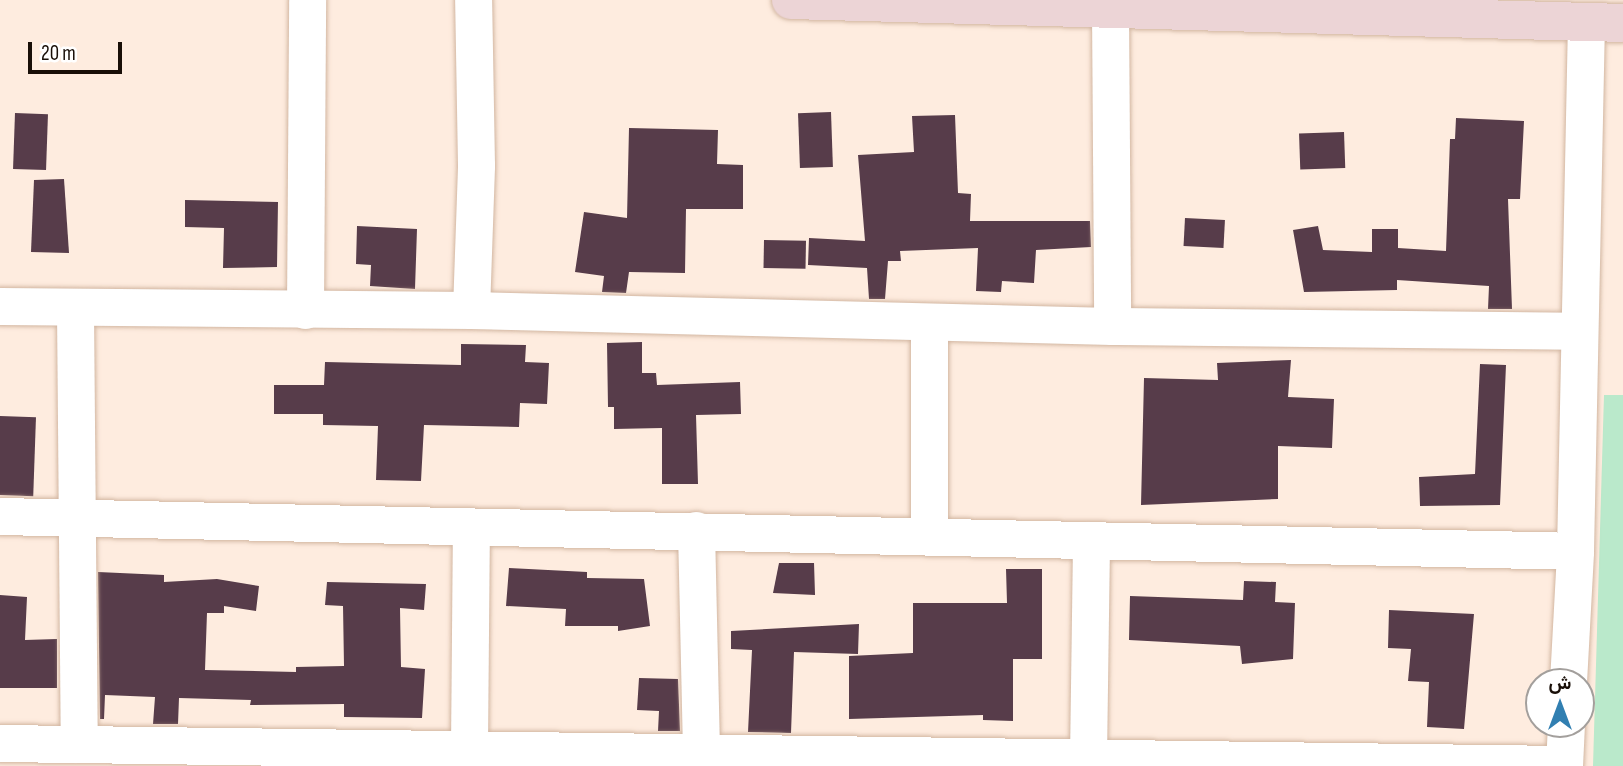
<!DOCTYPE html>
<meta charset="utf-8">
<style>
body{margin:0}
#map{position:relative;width:1623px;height:766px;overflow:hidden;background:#feecdf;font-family:"Sofia Sans Condensed",Vazirmatn,sans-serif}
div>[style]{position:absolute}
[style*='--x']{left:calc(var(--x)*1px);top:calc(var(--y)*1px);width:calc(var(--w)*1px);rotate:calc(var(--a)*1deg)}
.green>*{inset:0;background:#bae9cb}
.building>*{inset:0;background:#573c4a;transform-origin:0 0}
.roads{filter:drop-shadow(0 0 2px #d2b6a1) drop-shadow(0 0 2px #d2b6a1)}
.street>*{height:37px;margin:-18.5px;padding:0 18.5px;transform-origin:18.5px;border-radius:18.5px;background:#fff}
.secondary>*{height:38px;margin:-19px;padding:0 19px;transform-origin:19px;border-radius:19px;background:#ecd4d6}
span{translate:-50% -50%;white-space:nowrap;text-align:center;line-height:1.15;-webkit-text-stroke:7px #fff;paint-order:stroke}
.north{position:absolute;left:1525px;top:668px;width:70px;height:70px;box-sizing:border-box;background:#fff;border:2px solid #a39f9c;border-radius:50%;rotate:0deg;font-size:19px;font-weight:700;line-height:28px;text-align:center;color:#190f08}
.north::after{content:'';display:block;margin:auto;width:24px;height:32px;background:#317fb1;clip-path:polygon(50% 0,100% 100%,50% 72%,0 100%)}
.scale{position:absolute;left:28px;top:42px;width:94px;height:32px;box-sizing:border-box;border:4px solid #190f08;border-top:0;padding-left:9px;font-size:21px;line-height:24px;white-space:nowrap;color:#190f08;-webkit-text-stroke:5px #fff;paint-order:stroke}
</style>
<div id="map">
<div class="green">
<i style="clip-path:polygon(1604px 395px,1623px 395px,1623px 766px,1593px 766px)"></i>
</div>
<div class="building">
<i style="left:831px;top:112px;width:55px;height:33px;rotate:88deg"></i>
<i style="left:15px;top:113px;width:33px;height:56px;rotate:2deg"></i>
<i style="clip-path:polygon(955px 115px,958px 193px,971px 194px,970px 221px,1090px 221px,1091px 247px,1036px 250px,1034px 283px,1002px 281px,1001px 292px,976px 291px,978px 248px,900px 251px,901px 261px,888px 261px,885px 299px,869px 299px,867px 268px,808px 265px,809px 238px,865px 241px,858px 155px,914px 152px,912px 116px)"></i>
<i style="clip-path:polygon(1456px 118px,1524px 121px,1520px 199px,1508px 199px,1512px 309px,1488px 309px,1489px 286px,1397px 280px,1397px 290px,1304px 292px,1293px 230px,1318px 226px,1323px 250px,1372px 252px,1372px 229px,1398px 229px,1398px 248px,1446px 251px,1450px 139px,1455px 139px)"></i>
<i style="clip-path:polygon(629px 128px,718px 130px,717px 164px,743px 165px,743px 209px,686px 209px,685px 273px,629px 272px,626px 293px,602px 292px,604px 276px,575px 272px,584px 212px,627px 218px)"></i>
<i style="left:1344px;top:132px;width:36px;height:45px;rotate:88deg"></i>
<i style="clip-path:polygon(64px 179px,69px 253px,31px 252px,34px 180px)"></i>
<i style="clip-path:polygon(185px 200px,278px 202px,277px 267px,223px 268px,224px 228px,185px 227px)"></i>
<i style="left:1185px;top:218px;width:40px;height:28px;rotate:3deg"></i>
<i style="clip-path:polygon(357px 226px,417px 229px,415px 289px,370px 286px,371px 265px,356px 264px)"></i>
<i style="left:764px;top:240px;width:42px;height:28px;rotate:1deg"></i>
<i style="clip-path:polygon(642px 342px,642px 373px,656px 373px,657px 385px,740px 382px,741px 414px,696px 415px,698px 484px,662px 484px,662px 428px,614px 429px,614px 407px,608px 407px,607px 343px)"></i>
<i style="clip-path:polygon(461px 344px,526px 345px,525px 362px,549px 363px,547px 404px,520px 403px,519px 427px,424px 425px,421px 481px,376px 480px,378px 426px,323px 425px,323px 414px,274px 414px,274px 385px,324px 385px,325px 362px,461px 365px)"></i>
<i style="clip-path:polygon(1291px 360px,1288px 397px,1334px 399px,1332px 448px,1278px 446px,1278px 499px,1141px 505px,1144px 378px,1218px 380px,1217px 363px)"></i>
<i style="clip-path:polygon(1480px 364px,1506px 365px,1500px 505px,1420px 506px,1419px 477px,1475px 474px)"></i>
<i style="left:0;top:416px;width:36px;height:79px;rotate:2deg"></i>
<i style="clip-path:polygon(779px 563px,814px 563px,815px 595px,773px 593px)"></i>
<i style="clip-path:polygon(509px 568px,587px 572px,587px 578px,644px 579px,650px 626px,618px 631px,618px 626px,565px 626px,566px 609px,506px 606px)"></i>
<i style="clip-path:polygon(1006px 569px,1042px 569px,1042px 659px,1013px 659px,1013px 721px,983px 720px,983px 715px,849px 719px,849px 656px,913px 653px,913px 603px,1007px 603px)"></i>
<i style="clip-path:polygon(98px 572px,164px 575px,164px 582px,217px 579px,259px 586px,256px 611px,224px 606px,224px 613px,207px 613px,205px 670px,296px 672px,296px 667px,344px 666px,343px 606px,325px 605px,327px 582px,426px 584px,424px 610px,400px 608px,401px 667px,425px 669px,422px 718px,344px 717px,344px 704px,250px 705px,251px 700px,179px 698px,178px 724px,153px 724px,155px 697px,105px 695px,104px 719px,100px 719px)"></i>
<i style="clip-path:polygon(1244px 581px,1276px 582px,1275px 602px,1295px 603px,1293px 659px,1242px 664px,1240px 646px,1129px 640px,1130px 596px,1243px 600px)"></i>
<i style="clip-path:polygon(0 595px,27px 597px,25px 640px,57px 639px,57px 688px,0 688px)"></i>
<i style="clip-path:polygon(1389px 610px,1474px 614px,1464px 729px,1427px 727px,1429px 682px,1408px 681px,1411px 649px,1388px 648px)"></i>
<i style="clip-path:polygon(859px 624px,858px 654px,794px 652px,791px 733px,748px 732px,752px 650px,731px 649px,731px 631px)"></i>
<i style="clip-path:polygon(639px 678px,678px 679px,680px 731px,658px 731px,659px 711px,637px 710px)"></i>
</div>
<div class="roads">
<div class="street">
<i style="--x:1110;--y:8;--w:318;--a:89.6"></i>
<i style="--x:0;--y:306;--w:471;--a:0.5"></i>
<i style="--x:471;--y:310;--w:641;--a:1.43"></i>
<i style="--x:1112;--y:326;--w:467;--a:0.6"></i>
<i style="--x:75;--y:309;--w:435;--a:89.5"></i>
<i style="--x:305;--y:310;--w:310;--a:-89.6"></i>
<i style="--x:471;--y:310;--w:145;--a:-88"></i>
<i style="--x:476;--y:165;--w:165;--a:-91"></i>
<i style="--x:929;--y:322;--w:213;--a:90"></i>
<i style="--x:0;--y:516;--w:1575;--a:1.27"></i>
<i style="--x:696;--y:530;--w:219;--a:88.7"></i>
<i style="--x:1568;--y:682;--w:131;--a:-86.9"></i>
<i style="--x:1575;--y:551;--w:529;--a:-88.81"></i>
<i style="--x:0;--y:743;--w:1564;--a:0.77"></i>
<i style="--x:469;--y:747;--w:219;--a:-89.5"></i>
<i style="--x:1088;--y:758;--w:218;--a:-89.2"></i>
<i style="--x:1564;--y:766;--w:42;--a:-87.3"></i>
</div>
<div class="secondary">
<i style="--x:791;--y:0;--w:832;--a:1.58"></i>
</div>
</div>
<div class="north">ش</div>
<div class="scale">20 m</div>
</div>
